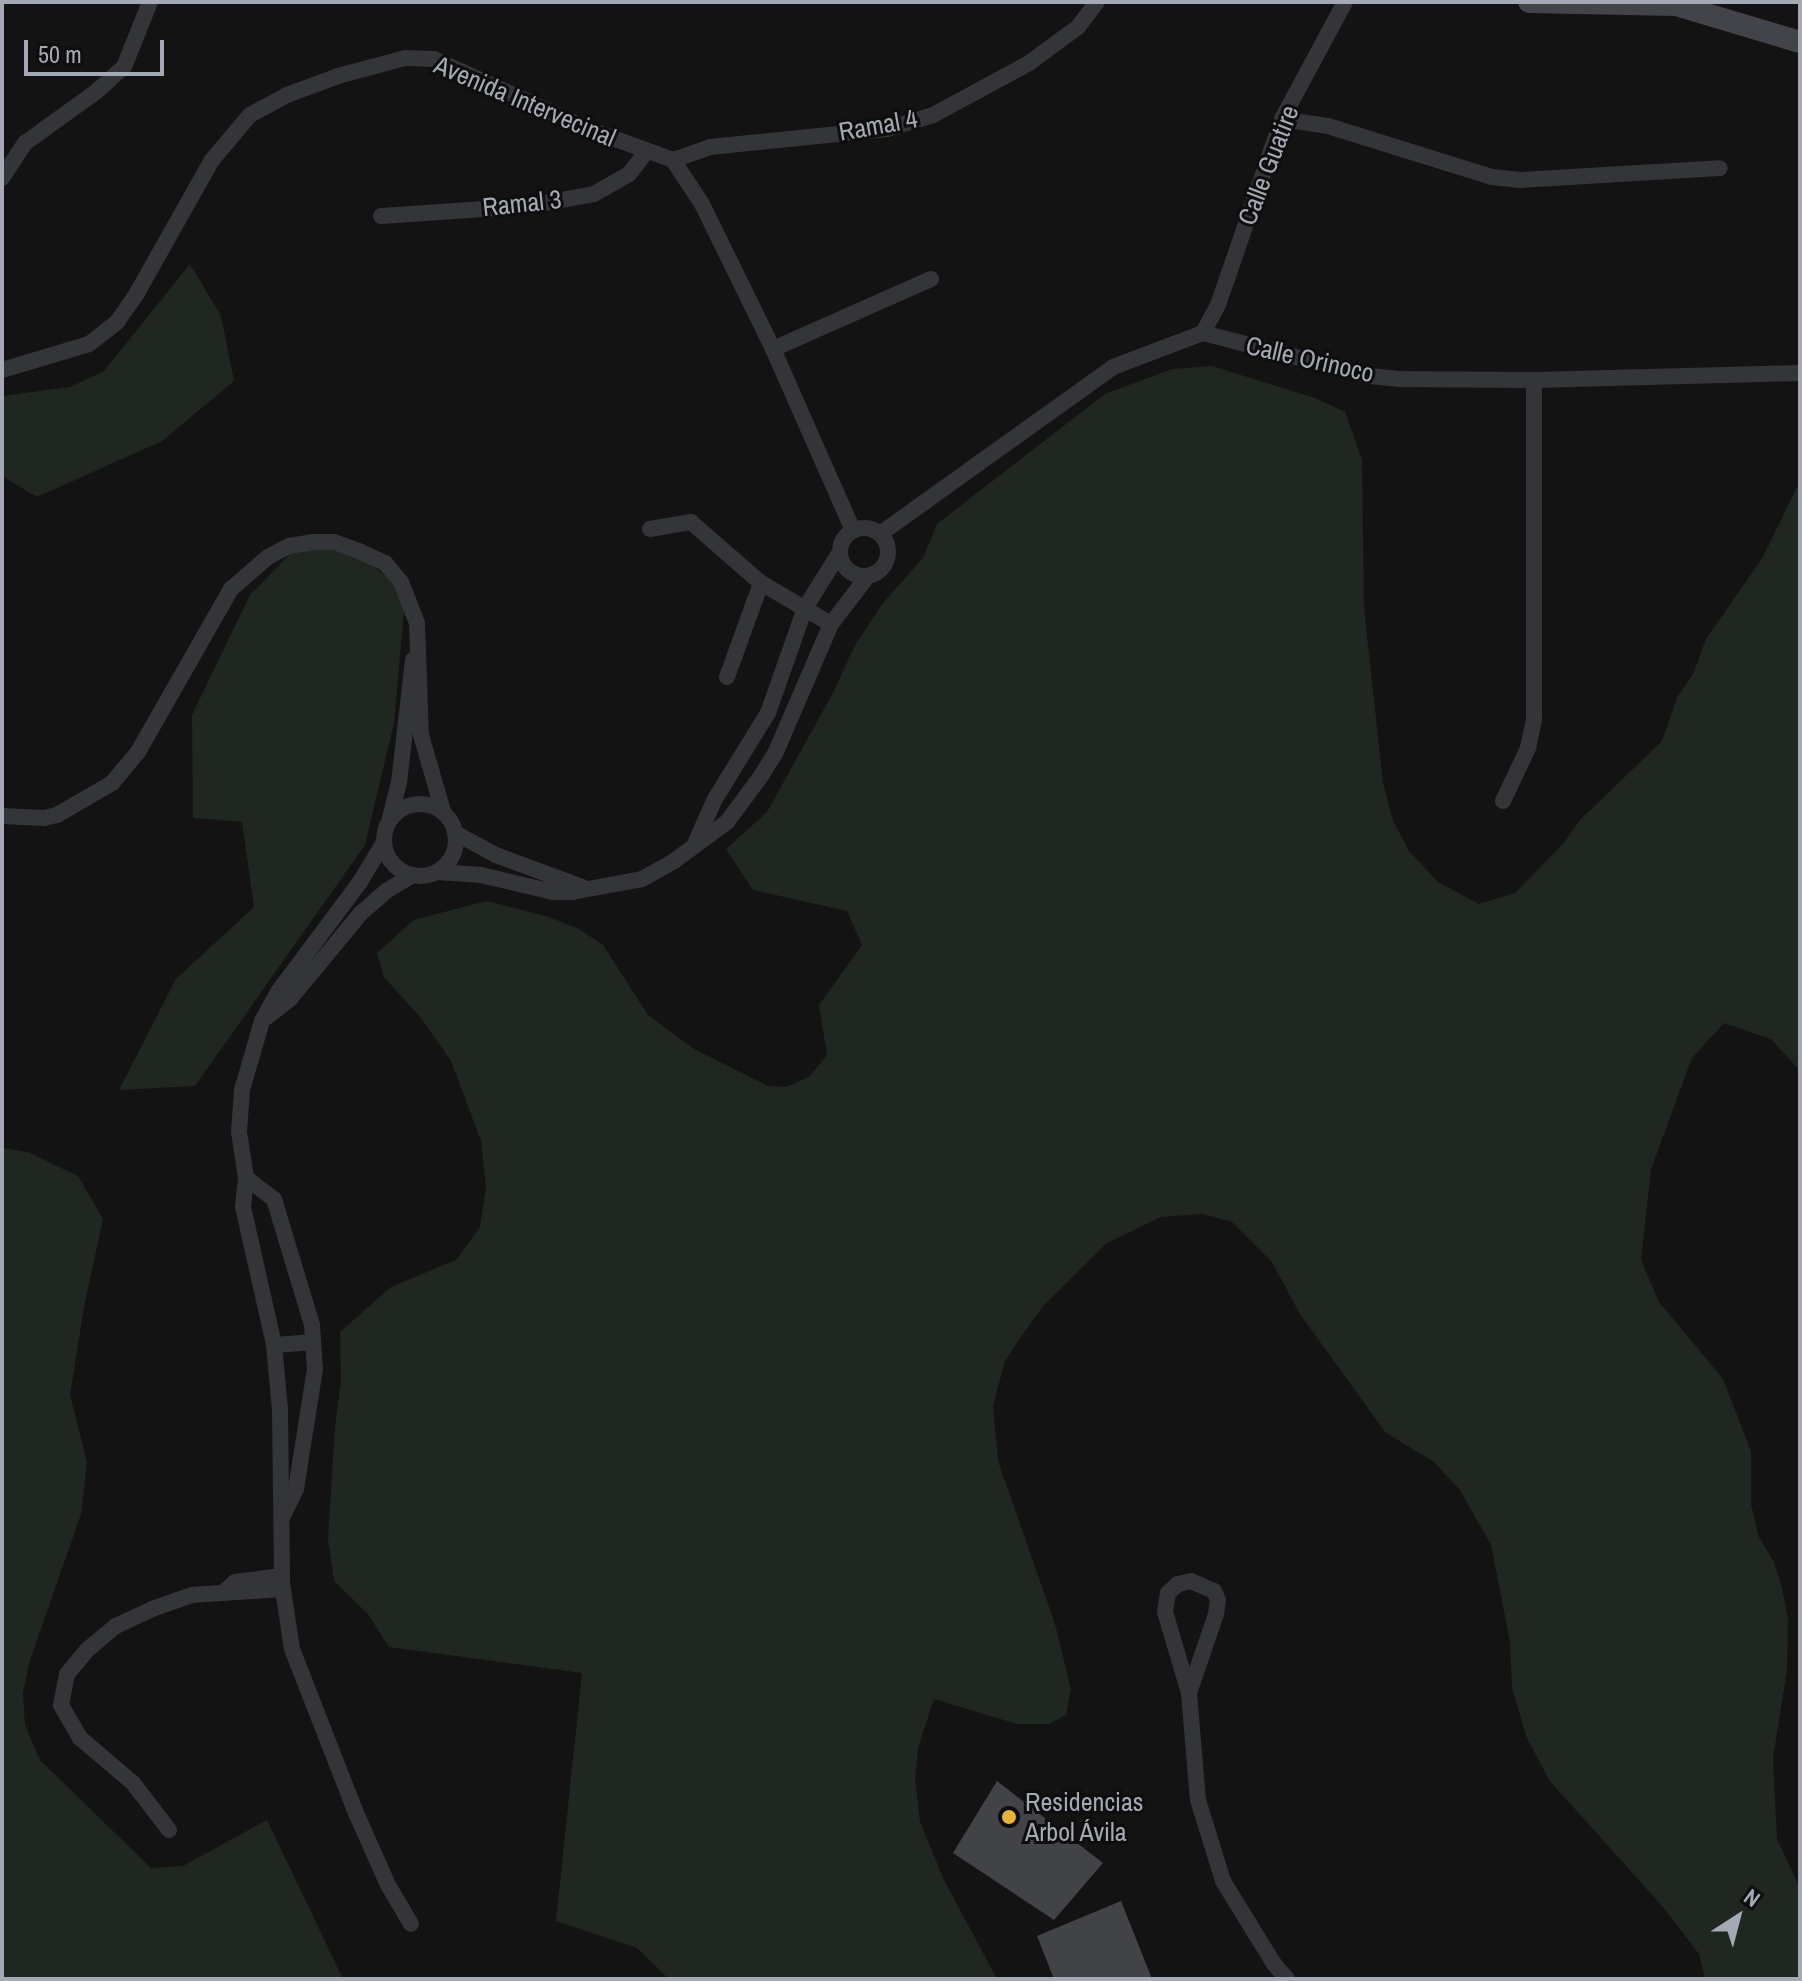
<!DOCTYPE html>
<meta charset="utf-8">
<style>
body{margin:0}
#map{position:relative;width:1802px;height:1981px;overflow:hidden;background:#131314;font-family:"Archivo Narrow",sans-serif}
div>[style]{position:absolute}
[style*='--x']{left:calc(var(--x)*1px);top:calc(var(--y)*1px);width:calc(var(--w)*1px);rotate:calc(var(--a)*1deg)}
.green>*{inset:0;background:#1f2720}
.building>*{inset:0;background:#424347}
.street>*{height:16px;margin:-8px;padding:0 8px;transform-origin:8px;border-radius:8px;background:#343539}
.street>.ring{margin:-8px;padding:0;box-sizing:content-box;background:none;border:16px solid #343539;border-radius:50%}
.secondary>*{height:22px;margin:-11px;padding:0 11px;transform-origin:11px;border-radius:11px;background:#424449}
.dots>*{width:22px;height:22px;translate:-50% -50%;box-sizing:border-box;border:4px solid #0e0e0f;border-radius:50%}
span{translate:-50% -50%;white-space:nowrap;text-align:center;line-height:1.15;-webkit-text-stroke:6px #0e0e0f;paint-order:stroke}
.street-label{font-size:26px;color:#a5a9b4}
.poi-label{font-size:26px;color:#a5a9b4}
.left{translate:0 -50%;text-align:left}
.frame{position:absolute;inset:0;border:4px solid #a5a9b4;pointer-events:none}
.north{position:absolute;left:1698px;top:1877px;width:80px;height:80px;-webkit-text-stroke:6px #0e0e0f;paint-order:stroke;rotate:36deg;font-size:22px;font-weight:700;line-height:32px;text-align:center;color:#a5a9b4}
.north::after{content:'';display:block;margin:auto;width:28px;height:36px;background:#a5a9b4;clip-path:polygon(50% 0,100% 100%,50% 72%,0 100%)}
.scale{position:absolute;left:24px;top:40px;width:140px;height:36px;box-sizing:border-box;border:4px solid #a5a9b4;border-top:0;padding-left:10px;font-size:24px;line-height:28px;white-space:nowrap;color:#a5a9b4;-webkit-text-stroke:6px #0e0e0f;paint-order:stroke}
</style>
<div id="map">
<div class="green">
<i style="clip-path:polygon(190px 264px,221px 316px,234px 381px,162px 441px,37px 497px,2px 476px,2px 396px,70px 387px,104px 371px)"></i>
<i style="clip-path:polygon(1212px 366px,1315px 398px,1345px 412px,1362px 459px,1364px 609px,1383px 783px,1393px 821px,1409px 851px,1438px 882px,1479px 904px,1515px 893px,1563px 844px,1580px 820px,1662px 741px,1677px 698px,1694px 672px,1706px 639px,1763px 557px,1800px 481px,1800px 1071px,1771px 1039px,1724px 1023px,1692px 1058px,1651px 1169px,1641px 1260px,1659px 1302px,1723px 1379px,1751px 1451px,1751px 1504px,1759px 1537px,1774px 1562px,1782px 1588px,1788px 1618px,1787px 1670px,1773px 1758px,1777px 1839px,1799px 1886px,1800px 1979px,1705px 1979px,1699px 1954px,1663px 1907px,1549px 1780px,1526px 1736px,1512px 1688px,1510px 1642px,1491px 1545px,1460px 1490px,1434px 1462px,1385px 1432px,1300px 1314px,1272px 1262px,1232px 1222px,1203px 1214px,1161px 1217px,1107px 1243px,1043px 1306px,1020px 1338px,1005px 1361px,993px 1406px,998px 1461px,1055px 1624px,1071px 1689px,1066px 1715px,1049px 1724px,1017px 1724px,934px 1699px,918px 1748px,915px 1778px,920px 1822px,944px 1880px,997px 1979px,669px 1979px,637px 1948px,556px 1921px,582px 1673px,389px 1647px,368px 1614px,334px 1581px,328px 1539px,335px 1427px,341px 1381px,340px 1332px,391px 1287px,456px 1260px,480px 1227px,486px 1187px,481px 1141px,451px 1061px,421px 1018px,384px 977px,377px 953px,414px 920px,486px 901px,549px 917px,579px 929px,603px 945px,648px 1015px,694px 1049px,768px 1086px,786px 1087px,810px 1076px,827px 1055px,819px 1005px,862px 945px,847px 911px,753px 890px,726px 849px,767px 812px,833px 693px,854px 647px,883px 603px,923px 558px,937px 524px,1105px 394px,1172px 369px)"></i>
<i style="clip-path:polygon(326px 548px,369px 562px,393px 583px,404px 611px,394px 723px,365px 845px,195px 1086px,119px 1090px,176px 979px,254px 907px,242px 822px,193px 818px,192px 715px,250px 595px,291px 553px)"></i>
<i style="clip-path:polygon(2px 1148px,28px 1152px,78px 1176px,103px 1219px,84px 1307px,70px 1395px,87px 1462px,81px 1514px,29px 1663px,23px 1693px,25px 1725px,40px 1760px,151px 1868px,183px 1866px,267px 1820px,343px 1979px,2px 1979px)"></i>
</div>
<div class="building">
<i style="clip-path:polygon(997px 1781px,1103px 1863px,1054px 1920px,953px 1853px)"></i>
<i style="clip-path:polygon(1121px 1901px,1152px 1979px,1054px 1979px,1037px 1936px)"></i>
</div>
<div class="street">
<i style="--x:1282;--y:119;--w:47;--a:8.7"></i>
<i style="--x:1328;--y:126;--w:172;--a:17.3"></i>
<i style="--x:1492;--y:177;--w:28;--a:6"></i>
<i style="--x:1520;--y:180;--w:200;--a:-3.4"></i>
<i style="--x:673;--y:160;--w:39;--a:-19"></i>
<i style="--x:710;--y:147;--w:178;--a:-5.8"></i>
<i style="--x:887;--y:129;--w:48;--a:-16.9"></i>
<i style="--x:933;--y:115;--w:109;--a:-28.4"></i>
<i style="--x:1029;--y:63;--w:61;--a:-36.3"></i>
<i style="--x:1078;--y:27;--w:31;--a:-53"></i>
<i style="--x:2;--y:178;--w:42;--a:-56.7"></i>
<i style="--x:25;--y:143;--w:89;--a:-35.8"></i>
<i style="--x:97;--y:91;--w:36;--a:-42"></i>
<i style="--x:124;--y:67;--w:70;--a:-68.2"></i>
<i style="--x:381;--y:216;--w:147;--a:-3.9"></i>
<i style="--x:528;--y:206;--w:67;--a:-10.3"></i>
<i style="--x:594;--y:194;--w:40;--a:-29.7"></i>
<i style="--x:629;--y:174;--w:29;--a:-52"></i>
<i style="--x:1203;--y:333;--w:32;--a:-62"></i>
<i style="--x:1218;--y:305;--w:197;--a:-71"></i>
<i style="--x:1282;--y:119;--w:133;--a:-61.7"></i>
<i style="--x:773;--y:349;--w:173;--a:-23.9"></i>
<i style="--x:2;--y:370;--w:91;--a:-16.6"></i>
<i style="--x:89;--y:344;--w:36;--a:-38"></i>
<i style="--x:117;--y:322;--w:35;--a:-55"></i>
<i style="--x:137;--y:293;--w:153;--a:-60.6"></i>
<i style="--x:212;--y:160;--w:59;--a:-49.8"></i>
<i style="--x:250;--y:115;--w:42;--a:-28.4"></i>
<i style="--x:287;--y:95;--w:54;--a:-20.4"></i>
<i style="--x:338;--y:76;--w:69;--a:-15"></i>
<i style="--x:405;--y:58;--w:29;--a:2"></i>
<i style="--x:434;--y:59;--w:169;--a:24.4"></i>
<i style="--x:588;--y:129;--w:90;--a:20"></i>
<i style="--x:673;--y:160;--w:53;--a:56.6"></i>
<i style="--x:702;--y:204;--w:161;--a:63.9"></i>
<i style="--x:773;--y:349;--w:198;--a:66.2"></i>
<i class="ring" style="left:840px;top:528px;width:32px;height:32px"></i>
<i style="--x:650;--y:529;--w:42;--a:-9.7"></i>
<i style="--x:691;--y:522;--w:93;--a:41.1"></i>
<i style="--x:880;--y:534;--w:287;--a:-35.6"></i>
<i style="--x:1113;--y:367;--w:96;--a:-20.7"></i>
<i style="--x:1203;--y:333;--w:172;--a:14.4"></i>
<i style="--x:1370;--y:376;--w:30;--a:6"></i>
<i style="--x:1400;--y:379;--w:134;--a:0.4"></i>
<i style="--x:1534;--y:380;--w:266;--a:-1.5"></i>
<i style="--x:727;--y:677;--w:100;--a:-70.1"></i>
<i style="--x:761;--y:583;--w:81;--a:30.4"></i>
<i style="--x:1503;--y:801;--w:59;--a:-64.7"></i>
<i style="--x:1528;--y:748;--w:30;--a:-78"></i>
<i style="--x:1534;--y:719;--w:339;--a:-90"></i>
<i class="ring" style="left:384px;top:804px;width:56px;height:56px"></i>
<i style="--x:2;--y:816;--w:42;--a:2.7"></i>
<i style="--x:44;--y:818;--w:13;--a:-13"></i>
<i style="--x:57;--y:815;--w:64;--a:-30.2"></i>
<i style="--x:112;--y:783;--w:40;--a:-50"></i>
<i style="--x:138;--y:752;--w:188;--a:-60.3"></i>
<i style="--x:231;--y:589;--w:49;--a:-40.9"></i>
<i style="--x:268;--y:557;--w:24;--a:-28"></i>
<i style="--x:289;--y:546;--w:24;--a:-9"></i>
<i style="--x:313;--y:542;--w:21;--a:0"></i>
<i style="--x:334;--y:542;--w:27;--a:20"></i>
<i style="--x:359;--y:551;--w:29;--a:25"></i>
<i style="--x:385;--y:563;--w:25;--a:50"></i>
<i style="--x:401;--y:582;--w:44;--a:68.7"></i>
<i style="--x:417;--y:623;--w:112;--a:88"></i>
<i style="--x:421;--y:735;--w:79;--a:73.9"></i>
<i style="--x:390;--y:818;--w:36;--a:-76"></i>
<i style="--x:399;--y:783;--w:124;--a:-83.5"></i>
<i style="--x:455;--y:833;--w:47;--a:28.2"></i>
<i style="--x:496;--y:855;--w:92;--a:20.4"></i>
<i style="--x:696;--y:841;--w:46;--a:-65.7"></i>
<i style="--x:715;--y:799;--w:101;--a:-58.4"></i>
<i style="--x:768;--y:713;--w:111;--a:-70.6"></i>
<i style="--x:805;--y:608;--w:66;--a:-58"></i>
<i style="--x:384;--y:842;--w:47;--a:121"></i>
<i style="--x:360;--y:882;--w:137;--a:126.7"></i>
<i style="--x:278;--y:992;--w:33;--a:119"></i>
<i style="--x:262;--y:1021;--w:72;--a:106.2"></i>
<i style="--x:242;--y:1090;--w:42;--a:94.1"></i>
<i style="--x:239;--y:1132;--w:47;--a:81.3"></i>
<i style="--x:246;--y:1178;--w:29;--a:96"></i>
<i style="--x:243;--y:1207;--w:141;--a:77.3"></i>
<i style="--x:274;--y:1345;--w:65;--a:84.7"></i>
<i style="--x:280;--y:1410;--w:173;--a:89.3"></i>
<i style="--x:282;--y:1583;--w:67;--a:81.4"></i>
<i style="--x:292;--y:1649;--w:176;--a:68.7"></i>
<i style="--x:356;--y:1813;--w:79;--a:66"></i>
<i style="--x:388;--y:1885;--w:45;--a:59.5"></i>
<i style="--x:437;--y:872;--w:44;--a:3.9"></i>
<i style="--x:481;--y:875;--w:74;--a:13.3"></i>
<i style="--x:553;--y:892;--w:19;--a:0"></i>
<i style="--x:572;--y:892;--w:71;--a:-10.5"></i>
<i style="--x:642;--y:879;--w:37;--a:-29"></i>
<i style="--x:674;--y:861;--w:66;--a:-36.3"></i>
<i style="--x:727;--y:822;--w:57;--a:-53.5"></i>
<i style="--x:761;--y:776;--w:26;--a:-58"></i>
<i style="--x:775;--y:754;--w:142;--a:-66.7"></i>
<i style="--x:831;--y:624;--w:61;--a:-52.4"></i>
<i style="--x:267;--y:1017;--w:29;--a:-38"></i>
<i style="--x:290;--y:999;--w:112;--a:-50.5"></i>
<i style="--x:361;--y:913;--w:33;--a:-41"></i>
<i style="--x:386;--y:891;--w:31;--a:-31"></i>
<i style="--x:246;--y:1178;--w:35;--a:37"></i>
<i style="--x:274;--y:1199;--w:132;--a:73.2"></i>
<i style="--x:312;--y:1325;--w:44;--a:86.1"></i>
<i style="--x:315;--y:1369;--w:121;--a:99"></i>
<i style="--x:296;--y:1489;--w:34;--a:116"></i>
<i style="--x:274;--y:1345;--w:39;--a:-4"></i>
<i style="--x:224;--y:1592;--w:15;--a:-42"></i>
<i style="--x:235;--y:1582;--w:47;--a:-7.3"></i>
<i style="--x:1189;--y:1693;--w:83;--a:-71.1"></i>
<i style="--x:1216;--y:1614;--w:14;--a:-82"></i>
<i style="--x:1218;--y:1600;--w:10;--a:-114"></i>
<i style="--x:1214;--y:1591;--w:25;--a:-157"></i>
<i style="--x:1191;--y:1581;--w:13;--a:167"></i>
<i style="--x:1178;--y:1584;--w:13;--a:138"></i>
<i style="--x:1168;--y:1593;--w:19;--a:99"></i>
<i style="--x:1165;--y:1612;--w:84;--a:73.5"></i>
<i style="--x:1189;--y:1693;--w:107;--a:85.2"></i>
<i style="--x:1198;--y:1800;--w:85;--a:72.8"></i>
<i style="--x:1223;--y:1881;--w:97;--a:58.4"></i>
<i style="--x:1274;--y:1964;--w:20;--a:49"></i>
<i style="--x:169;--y:1830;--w:59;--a:-127.5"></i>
<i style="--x:133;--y:1783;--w:70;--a:-139.7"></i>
<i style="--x:80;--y:1738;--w:38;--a:-120"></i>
<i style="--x:61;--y:1705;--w:32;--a:-79"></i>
<i style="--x:67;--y:1674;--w:31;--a:-50"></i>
<i style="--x:87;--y:1650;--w:38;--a:-40"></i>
<i style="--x:116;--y:1626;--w:40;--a:-25"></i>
<i style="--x:152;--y:1609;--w:42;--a:-19.3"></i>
<i style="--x:192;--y:1595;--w:91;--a:-3.8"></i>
</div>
<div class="secondary">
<i style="--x:1529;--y:2;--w:147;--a:1.2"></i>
<i style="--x:1676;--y:5;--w:129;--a:16.6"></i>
</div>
<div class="dots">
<i style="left:1009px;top:1817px;background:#e5b53b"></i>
</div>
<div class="street-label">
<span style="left:525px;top:101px;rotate:23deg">Avenida Intervecinal</span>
<span style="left:878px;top:125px;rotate:-10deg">Ramal 4</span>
<span style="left:1268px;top:165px;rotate:-69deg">Calle Guatire</span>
<span style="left:522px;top:203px;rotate:-6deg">Ramal 3</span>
<span style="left:1310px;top:359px;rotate:13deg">Calle Orinoco</span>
</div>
<div class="poi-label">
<span class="left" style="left:1025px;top:1817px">Residencias<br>Arbol Ávila</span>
</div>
<div class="frame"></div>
<div class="north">N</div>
<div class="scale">50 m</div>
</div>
